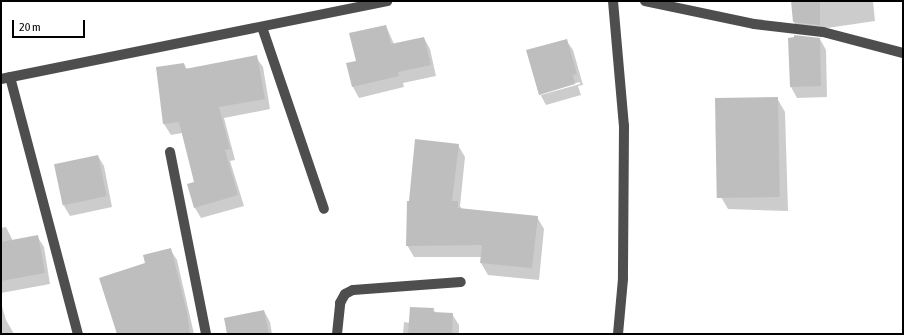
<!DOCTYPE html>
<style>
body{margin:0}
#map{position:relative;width:904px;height:335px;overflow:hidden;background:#fff;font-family:"Asap Condensed",sans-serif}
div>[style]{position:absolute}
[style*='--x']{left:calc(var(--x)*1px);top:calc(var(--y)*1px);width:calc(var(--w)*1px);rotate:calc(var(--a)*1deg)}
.shadow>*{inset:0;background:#0003}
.building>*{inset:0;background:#bebebe;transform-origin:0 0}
.minor>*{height:10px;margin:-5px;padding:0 5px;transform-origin:5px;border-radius:5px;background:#4e4e4e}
span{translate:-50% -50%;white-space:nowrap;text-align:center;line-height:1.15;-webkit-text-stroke:4px #fff;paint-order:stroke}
.frame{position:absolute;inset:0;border:2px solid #000;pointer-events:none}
.scale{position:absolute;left:12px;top:20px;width:73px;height:18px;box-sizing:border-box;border:2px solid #000;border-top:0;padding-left:5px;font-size:12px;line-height:14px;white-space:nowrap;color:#000;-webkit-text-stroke:3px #fff;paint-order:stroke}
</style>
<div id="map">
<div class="shadow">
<i style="clip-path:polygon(792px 1px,873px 1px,875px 21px,800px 32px,794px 22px)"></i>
<i style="clip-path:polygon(386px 26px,394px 44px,424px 38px,430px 49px,436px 76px,403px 83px,404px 87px,359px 98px,353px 87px,357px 62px)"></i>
<i style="clip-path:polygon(789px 38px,820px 39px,826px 50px,827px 97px,797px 98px,791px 87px)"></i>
<i style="clip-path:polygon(evenodd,566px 40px,573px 50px,583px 85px,578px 86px,581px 95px,546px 105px,540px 94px,566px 40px,580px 82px,580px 84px,541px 95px,541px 93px,580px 82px)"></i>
<i style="clip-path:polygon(256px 57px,263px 67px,270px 109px,224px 118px,235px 160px,230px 161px,244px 206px,201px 218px,195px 208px,195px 182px,182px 133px,171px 135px,164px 124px,184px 64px,187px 69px)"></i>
<i style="clip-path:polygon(777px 98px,785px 112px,788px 211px,728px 209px,720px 195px)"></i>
<i style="clip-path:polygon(458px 145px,465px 157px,460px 206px,462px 209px,537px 217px,544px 229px,539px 280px,488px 275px,481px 263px,482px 257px,414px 257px,407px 245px,410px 202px)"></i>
<i style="clip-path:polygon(98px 156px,104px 166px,112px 207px,70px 216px,64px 206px)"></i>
<i style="clip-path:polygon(6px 227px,13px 241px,37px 236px,44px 247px,50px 284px,1px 293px,1px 228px)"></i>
<i style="clip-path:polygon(170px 249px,177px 260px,194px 334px,118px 334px,146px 263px)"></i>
<i style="clip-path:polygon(1px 303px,6px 320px,14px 334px,1px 334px)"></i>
<i style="clip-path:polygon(433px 309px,436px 313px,452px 314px,459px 325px,459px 334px,403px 334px,404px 322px,410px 323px)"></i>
<i style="clip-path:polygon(264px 311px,270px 322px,272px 334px,228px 334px)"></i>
</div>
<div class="building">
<i style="clip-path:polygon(791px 1px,820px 1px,820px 25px,793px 22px)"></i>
<i style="clip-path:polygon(386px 25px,391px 44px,424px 37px,431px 65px,398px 72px,399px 76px,352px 87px,346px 63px,356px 61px,349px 33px)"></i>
<i style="clip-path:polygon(794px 35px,820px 38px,821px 86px,790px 87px,788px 38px,794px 37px)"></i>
<i style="clip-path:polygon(567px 39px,577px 74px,573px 75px,575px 84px,539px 95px,526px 50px)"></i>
<i style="clip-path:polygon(257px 55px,265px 99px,219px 107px,230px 149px,225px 150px,238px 195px,194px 208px,187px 184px,194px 182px,179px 122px,163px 124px,156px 67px,184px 63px,185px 69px)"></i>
<i style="left:778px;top:97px;width:100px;height:63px;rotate:89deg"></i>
<i style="clip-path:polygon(415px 139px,459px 144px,452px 201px,458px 201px,458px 208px,538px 216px,532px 268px,480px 263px,482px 245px,406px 246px,407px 201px,409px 201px)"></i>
<i style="left:98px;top:155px;width:42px;height:45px;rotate:78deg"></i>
<i style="clip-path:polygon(38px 235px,45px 273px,1px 281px,1px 242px)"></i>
<i style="clip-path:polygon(171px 248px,187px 312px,190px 334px,117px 334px,99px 278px,145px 263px,143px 255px)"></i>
<i style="clip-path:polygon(410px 307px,434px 308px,433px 312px,453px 313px,452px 334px,408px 334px)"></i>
<i style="clip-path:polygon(264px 310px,269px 334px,227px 334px,224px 318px)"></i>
</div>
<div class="minor">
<i style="--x:613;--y:1;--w:125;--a:85"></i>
<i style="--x:624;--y:126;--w:153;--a:90.4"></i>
<i style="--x:623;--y:279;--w:55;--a:95.2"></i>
<i style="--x:645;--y:1;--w:111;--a:11.9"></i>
<i style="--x:754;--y:24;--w:69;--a:6.6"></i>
<i style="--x:823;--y:32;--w:83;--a:14.7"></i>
<i style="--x:262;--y:27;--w:192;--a:71.2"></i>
<i style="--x:10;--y:77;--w:266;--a:75.2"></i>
<i style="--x:1;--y:79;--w:394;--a:-11.4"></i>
<i style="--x:170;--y:152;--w:186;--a:78.8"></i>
<i style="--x:337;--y:334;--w:31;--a:-84"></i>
<i style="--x:340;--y:303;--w:10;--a:-61"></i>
<i style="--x:345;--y:294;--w:9;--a:-27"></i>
<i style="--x:353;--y:290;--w:108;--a:-4.2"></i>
</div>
<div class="frame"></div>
<div class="scale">20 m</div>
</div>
